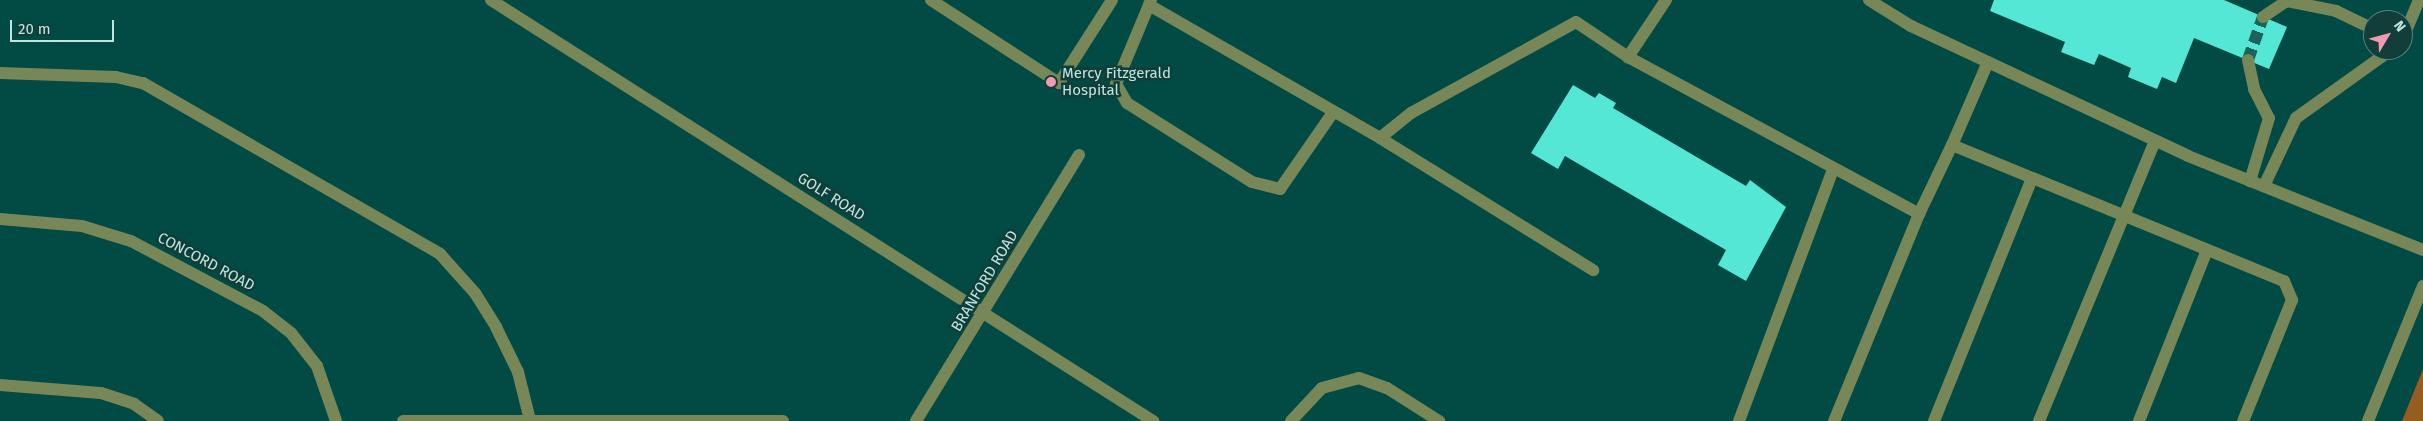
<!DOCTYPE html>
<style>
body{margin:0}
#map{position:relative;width:2423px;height:421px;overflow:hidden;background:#014b44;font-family:"Fira Sans",sans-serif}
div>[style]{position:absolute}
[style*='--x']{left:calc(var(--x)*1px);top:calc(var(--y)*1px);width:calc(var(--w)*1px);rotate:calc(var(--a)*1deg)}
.green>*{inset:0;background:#955d20}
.building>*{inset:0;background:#54e7d5}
.minor-tunnel>*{height:12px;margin-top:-6px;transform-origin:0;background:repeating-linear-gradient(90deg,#1e625b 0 12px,transparent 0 18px)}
.minor>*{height:12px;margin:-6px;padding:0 6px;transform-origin:6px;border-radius:6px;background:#778757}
.dots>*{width:14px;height:14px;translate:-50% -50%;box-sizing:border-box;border:2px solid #113e39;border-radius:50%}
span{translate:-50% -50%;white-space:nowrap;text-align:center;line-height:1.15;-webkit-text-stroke:5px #113e39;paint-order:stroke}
.poi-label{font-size:15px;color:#bfe5df}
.left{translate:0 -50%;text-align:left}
.street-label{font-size:15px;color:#bfe5df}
.north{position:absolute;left:2363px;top:10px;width:50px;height:50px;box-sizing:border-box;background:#113e39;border:1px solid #57817b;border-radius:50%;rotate:53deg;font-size:14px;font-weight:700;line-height:20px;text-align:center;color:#bfe5df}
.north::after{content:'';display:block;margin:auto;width:18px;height:22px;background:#f29aaf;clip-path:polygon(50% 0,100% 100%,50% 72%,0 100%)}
.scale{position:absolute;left:10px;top:20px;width:104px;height:22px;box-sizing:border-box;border:2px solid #bfe5df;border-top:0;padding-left:6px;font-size:15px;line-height:18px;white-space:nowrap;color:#bfe5df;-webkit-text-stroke:4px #113e39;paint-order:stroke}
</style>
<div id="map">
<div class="green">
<i style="clip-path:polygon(2423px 369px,2423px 421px,2402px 421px)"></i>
</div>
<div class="building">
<i style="clip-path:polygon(1994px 0,2224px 0,2287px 27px,2269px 69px,2194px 38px,2176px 83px,2162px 77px,2157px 89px,2128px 77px,2131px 68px,2099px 54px,2094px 65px,2061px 52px,2065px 42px,1990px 11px)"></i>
<i style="clip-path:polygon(1573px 85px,1595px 98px,1599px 93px,1616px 103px,1613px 108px,1746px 186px,1750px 180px,1786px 207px,1746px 281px,1718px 265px,1726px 250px,1565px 156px,1558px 169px,1531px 153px)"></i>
</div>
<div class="minor-tunnel">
<i style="--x:2248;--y:60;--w:46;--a:-70.8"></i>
</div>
<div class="minor">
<i style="--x:491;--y:0;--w:785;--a:32.45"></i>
<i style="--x:931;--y:0;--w:153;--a:33"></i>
<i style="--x:1059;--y:83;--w:98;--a:-57.4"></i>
<i style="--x:1151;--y:0;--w:5;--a:112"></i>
<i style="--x:1149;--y:5;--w:267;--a:29.9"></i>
<i style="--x:1380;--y:138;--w:40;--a:-39"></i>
<i style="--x:1411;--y:113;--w:188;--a:-28.9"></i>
<i style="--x:1576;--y:22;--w:63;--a:33.9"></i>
<i style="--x:1666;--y:0;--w:69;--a:123.7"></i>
<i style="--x:1628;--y:57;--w:331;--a:28.3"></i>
<i style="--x:1919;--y:214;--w:224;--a:112.3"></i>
<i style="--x:1869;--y:0;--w:49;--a:31.8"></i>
<i style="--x:1911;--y:26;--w:306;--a:25.1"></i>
<i style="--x:2188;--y:156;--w:253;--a:21.8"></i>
<i style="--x:1149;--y:5;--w:86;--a:112.7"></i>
<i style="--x:1116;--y:84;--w:22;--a:60"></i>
<i style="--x:1127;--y:103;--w:148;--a:32.3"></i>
<i style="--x:1252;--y:182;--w:29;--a:14"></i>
<i style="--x:1280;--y:189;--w:91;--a:-55.3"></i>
<i style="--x:2263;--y:17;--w:29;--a:-34"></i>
<i style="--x:2287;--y:1;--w:50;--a:11.5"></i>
<i style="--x:2336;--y:11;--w:41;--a:25.9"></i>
<i style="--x:2403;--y:38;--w:41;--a:-67.2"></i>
<i style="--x:2248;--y:60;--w:30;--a:78"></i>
<i style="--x:2254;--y:89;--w:33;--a:63"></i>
<i style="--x:2269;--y:118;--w:66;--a:106.8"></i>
<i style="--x:1988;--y:62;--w:90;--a:113.4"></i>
<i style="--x:1952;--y:145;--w:359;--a:22.3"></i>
<i style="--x:2284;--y:281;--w:21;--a:67"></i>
<i style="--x:2292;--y:300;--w:131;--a:112"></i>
<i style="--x:0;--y:73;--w:116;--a:2"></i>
<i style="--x:116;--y:77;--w:28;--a:13"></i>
<i style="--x:143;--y:83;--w:343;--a:29.9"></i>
<i style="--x:440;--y:254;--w:52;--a:48.1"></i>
<i style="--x:475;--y:293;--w:40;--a:58"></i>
<i style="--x:496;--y:327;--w:50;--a:63.9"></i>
<i style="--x:518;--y:372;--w:49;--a:76"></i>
<i style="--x:1380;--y:138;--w:251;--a:31.8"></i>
<i style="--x:2264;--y:186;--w:75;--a:-64.8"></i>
<i style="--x:2296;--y:118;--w:117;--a:-35.6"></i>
<i style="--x:1919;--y:214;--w:76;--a:-64.4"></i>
<i style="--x:0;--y:219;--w:82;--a:4.9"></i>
<i style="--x:82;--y:226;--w:51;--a:17"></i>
<i style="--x:131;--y:241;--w:149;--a:27.9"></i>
<i style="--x:263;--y:311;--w:36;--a:38"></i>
<i style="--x:291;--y:333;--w:42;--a:51.8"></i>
<i style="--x:317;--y:366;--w:58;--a:70.9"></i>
<i style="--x:0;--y:385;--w:101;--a:4.5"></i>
<i style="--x:101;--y:393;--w:35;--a:18"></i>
<i style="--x:134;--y:404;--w:29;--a:35"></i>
<i style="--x:403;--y:421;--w:380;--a:0"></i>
<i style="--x:916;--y:421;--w:312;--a:-58.5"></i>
<i style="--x:1291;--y:421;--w:45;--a:-46.8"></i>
<i style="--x:1322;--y:388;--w:38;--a:-15"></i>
<i style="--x:1359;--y:378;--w:30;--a:20"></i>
<i style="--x:1387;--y:388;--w:62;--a:32.4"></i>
<i style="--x:1739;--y:421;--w:268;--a:-69.5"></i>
<i style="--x:1934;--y:421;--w:262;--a:-68"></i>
<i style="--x:2039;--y:421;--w:303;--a:-67.5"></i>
<i style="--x:2139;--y:421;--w:184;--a:-68.3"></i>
<i style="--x:2368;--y:421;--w:146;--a:-67.8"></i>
</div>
<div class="dots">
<i style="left:1051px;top:82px;background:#f29aaf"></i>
</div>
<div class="poi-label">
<span class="left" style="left:1062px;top:82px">Mercy Fitzgerald<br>Hospital</span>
</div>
<div class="street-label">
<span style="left:831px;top:197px;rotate:32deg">GOLF ROAD</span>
<span style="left:206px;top:262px;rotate:28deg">CONCORD ROAD</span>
<span style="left:985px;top:281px;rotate:-59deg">BRANFORD ROAD</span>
</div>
<div class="north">N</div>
<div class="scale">20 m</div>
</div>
